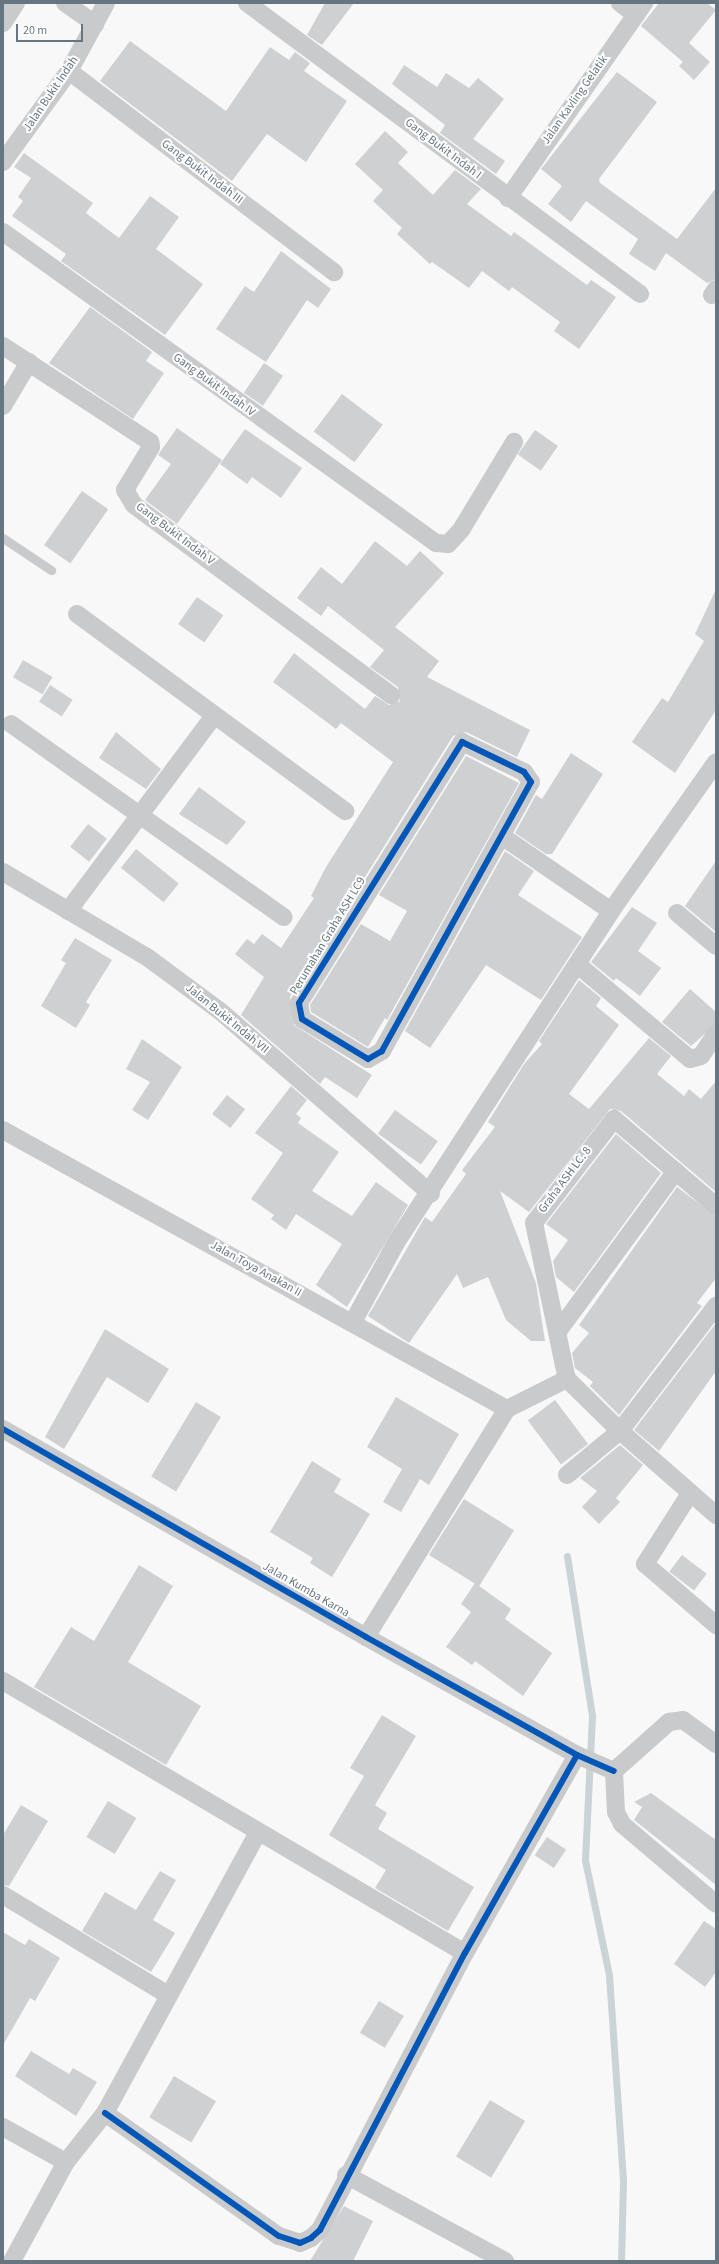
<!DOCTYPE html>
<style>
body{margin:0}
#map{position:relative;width:719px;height:2264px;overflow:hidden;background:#f8f8f8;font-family:"Source Sans 3",sans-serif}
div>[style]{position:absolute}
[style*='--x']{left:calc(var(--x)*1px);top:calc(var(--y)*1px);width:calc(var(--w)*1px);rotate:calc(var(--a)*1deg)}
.stream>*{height:7px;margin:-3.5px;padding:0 3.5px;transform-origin:3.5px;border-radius:3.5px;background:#cad3d6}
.building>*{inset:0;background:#ced0d1;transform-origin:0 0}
.service>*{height:9px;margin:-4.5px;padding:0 4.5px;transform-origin:4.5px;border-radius:4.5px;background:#c9cacb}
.minor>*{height:18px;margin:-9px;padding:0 9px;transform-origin:9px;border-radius:9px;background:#c9cacb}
.cycleway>*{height:6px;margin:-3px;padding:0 3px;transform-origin:3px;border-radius:3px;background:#0057b8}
span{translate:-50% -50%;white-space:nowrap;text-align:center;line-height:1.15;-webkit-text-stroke:4px #fff;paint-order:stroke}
.street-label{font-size:12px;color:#66757f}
.frame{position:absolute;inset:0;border:4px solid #66757f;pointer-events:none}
.scale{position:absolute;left:16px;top:24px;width:67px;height:18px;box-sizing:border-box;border:2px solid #66757f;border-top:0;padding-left:5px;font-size:12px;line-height:14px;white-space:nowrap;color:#66757f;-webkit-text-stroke:3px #fff;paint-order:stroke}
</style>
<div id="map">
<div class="stream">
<i style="--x:567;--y:1556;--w:162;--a:81.1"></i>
<i style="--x:592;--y:1716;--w:144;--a:92.8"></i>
<i style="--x:585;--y:1860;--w:117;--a:78.2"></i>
<i style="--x:609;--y:1975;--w:206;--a:86.1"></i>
<i style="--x:623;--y:2181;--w:80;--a:91.4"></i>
</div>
<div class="building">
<i style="clip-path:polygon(325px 3px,354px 3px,322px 45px,307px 35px)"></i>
<i style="clip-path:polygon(659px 3px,707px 3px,716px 10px,689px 43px,710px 62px,694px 80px,679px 66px,683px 62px,641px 26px)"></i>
<i style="clip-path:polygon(130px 41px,226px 111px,270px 47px,289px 60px,295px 52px,310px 63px,304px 71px,347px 101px,306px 162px,267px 134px,232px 181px,100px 81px)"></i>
<i style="clip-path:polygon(404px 65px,437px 87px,446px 73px,469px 88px,478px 78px,504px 99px,473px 139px,505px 161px,496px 174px,440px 133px,445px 125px,392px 84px)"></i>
<i style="clip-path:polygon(617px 72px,657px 102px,599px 179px,600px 183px,677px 239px,716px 188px,716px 279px,707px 283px,666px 253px,655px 271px,629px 254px,638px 239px,586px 201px,571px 222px,548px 204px,562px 186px,541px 169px)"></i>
<i style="clip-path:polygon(385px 131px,408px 152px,398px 163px,433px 195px,455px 170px,481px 189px,467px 204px,511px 236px,514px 232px,587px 285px,591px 280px,616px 297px,579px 349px,554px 331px,560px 322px,512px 287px,509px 291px,482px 271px,469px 288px,432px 262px,430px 264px,397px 234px,402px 228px,373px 201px,383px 190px,355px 164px)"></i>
<i style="clip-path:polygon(24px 153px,93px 203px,86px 213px,119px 238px,150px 196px,179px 217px,156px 249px,203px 284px,165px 335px,61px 261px,66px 254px,12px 216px,23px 201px,18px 197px,31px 178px,14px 167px)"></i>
<i style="clip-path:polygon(281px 251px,331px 289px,318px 308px,307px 300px,266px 362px,216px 329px,245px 286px,254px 292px)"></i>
<i style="clip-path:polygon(90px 307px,152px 352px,146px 361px,164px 373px,133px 419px,49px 363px)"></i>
<i style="left:264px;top:363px;width:23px;height:36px;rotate:34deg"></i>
<i style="left:342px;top:394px;width:51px;height:47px;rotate:37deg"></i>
<i style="clip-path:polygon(177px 428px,222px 460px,177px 524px,145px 500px,171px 464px,158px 455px)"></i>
<i style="clip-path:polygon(245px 429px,302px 468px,281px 498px,252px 477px,247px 484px,220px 464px)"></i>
<i style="left:535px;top:430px;width:28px;height:30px;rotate:35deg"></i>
<i style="left:82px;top:491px;width:32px;height:66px;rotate:35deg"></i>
<i style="clip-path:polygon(375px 541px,407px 566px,420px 551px,444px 573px,395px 627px,439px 661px,427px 677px,530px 730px,517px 757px,466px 732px,453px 736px,290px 997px,294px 1025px,372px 1075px,357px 1098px,325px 1077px,320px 1084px,241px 1015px,264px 977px,235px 954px,247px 939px,254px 944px,262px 934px,281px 948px,314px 898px,311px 896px,326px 867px,393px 762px,341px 723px,336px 729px,273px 682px,294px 653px,365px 709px,375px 696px,389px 705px,400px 701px,398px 687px,370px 667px,384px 650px,328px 606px,321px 616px,297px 598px,321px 567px,342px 584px)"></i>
<i style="clip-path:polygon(716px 589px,716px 710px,675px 773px,632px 742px,662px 698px,668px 702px,704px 641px,695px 634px)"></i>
<i style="left:197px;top:597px;width:32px;height:33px;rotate:35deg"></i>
<i style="left:23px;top:660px;width:34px;height:20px;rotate:30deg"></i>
<i style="left:50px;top:685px;width:27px;height:20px;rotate:33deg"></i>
<i style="clip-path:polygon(116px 732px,161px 769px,146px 789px,99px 758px)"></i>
<i style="clip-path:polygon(571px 753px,603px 774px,552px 854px,546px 854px,515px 833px,536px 795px,542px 799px)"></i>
<i style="clip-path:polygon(466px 756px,519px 783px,387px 1020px,385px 1018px,368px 1047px,311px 1012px,310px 1005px,361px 924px,390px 941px,407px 911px,379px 895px)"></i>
<i style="clip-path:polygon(199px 787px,246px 822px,227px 845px,179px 814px)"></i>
<i style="left:88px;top:824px;width:24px;height:29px;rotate:38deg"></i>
<i style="left:136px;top:849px;width:55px;height:24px;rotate:39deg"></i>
<i style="clip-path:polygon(505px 851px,534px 871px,518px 895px,582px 937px,541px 1000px,486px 965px,430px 1048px,405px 1031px)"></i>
<i style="clip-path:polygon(716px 861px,716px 932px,685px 906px)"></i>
<i style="clip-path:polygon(632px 907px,657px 923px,638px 951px,661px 968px,640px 996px,616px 978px,614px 981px,591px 962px)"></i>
<i style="clip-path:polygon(75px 938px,112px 960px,86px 1002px,90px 1005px,76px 1028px,41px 1006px,66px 963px,61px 960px)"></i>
<i style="clip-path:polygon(579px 980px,601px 998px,596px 1006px,619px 1025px,569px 1094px,589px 1109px,649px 1038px,671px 1056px,657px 1074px,684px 1096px,689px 1089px,701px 1099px,716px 1081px,716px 1192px,621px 1111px,610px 1109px,529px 1212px,500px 1191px,536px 1283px,545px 1341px,531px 1341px,506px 1320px,488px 1277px,463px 1288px,457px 1274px,409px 1343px,368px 1316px,425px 1217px,432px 1222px,466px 1174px,462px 1170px,495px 1127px,488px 1122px,524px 1064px,542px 1044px,539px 1041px)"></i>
<i style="clip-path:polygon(690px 989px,716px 1012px,716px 1024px,691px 1046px,662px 1022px)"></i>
<i style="clip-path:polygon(142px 1039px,182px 1067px,148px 1120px,132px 1110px,150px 1082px,126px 1069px)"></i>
<i style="clip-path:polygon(291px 1086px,307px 1100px,296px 1114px,301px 1118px,298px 1123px,339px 1152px,312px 1191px,352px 1216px,376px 1182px,408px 1205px,347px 1307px,316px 1285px,342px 1244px,296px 1214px,286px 1230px,271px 1219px,274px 1215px,251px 1199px,283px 1153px,255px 1133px)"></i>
<i style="left:227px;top:1095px;width:23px;height:24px;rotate:38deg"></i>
<i style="left:395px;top:1110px;width:53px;height:29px;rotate:36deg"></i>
<i style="clip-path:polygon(616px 1134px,661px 1173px,574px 1292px,556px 1277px,553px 1261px,568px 1240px,546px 1224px)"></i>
<i style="clip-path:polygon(677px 1187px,716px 1216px,716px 1278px,697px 1303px,702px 1306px,619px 1415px,590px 1386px,593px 1382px,575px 1368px,572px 1353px,589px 1333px,579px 1325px)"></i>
<i style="clip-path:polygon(716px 1323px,716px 1371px,659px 1451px,634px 1430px)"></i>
<i style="clip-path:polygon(105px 1329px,169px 1369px,148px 1403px,107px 1377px,64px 1449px,45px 1437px)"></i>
<i style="clip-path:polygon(396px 1397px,459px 1434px,429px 1485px,420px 1479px,401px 1512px,383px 1502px,402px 1469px,367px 1447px)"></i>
<i style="left:555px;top:1400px;width:55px;height:34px;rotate:53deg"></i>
<i style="left:196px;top:1402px;width:29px;height:87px;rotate:31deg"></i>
<i style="clip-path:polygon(620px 1445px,643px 1465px,616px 1498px,620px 1502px,599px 1524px,582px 1507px,597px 1491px,580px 1478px)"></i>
<i style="clip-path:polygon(312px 1461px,341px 1479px,334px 1492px,370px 1514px,332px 1577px,310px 1563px,313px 1558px,270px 1532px)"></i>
<i style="left:464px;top:1499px;width:59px;height:66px;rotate:32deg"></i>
<i style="left:682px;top:1555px;width:31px;height:21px;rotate:37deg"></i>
<i style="clip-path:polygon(139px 1565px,173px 1586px,128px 1662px,201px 1706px,166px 1765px,34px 1687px,71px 1627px,94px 1641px)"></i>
<i style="clip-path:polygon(475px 1583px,511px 1609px,505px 1619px,552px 1653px,523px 1696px,475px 1661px,472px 1665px,446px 1647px,471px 1612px,461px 1604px)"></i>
<i style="clip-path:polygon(382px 1715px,416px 1736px,375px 1805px,387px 1813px,378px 1829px,474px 1887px,448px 1931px,375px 1888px,386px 1870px,329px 1835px,364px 1776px,350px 1768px)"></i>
<i style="clip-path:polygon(651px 1793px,716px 1840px,716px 1885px,634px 1820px,642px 1807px,634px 1802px)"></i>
<i style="left:108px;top:1801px;width:33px;height:42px;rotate:31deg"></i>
<i style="clip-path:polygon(21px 1805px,48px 1821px,9px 1886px,3px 1885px,3px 1835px)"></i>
<i style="left:547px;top:1837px;width:23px;height:22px;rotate:34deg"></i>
<i style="clip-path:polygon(160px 1871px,176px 1880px,153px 1920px,175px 1933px,151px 1972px,82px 1931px,105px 1892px,136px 1910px)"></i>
<i style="clip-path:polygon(704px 1921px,716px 1929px,716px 1972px,705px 1987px,674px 1964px)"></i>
<i style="clip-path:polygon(3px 1932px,25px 1945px,29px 1939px,60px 1958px,35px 2001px,30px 1998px,3px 2045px)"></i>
<i style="left:379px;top:2001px;width:29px;height:37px;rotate:31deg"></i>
<i style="clip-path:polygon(31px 2051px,69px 2074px,73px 2068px,97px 2082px,76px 2116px,15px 2076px)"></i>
<i style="left:174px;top:2076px;width:49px;height:48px;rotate:31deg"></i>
<i style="left:490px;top:2100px;width:41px;height:66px;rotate:31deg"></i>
<i style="clip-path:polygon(344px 2206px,373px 2221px,353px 2261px,310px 2261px)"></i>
</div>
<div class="service">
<i style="--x:3;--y:538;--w:58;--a:33.7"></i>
</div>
<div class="minor">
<i style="--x:65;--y:3;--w:37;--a:35"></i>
<i style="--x:247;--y:3;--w:489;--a:36.5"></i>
<i style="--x:620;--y:3;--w:20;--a:37"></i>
<i style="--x:3;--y:23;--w:24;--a:-57"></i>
<i style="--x:69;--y:71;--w:333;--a:37.2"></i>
<i style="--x:3;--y:162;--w:112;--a:-54"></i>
<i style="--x:69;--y:71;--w:77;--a:-61.4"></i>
<i style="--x:508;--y:198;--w:238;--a:-55.1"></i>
<i style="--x:3;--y:232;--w:533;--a:35.69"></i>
<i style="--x:436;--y:543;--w:12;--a:5"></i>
<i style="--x:448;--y:544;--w:19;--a:-47"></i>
<i style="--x:461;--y:530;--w:103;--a:-58.9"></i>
<i style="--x:712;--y:295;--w:7;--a:-56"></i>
<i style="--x:3;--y:346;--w:176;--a:33.1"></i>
<i style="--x:150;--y:442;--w:5;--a:79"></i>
<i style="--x:151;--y:447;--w:50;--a:121.2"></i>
<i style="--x:125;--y:490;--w:17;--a:59"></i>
<i style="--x:134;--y:505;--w:320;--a:36.5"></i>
<i style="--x:3;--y:406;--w:51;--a:-59.4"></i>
<i style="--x:77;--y:614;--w:333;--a:36.3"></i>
<i style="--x:11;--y:724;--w:334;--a:35.3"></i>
<i style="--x:462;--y:742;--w:69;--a:25.8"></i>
<i style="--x:524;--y:772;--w:12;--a:55"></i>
<i style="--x:531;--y:782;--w:308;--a:119"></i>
<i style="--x:382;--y:1051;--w:16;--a:150"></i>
<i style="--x:368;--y:1059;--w:77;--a:-148.8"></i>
<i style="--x:302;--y:1019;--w:16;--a:-101"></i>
<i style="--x:299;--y:1003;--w:308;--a:-58"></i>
<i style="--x:503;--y:837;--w:131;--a:34.4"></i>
<i style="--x:3;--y:872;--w:167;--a:30.6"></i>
<i style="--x:147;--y:957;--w:91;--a:36.5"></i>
<i style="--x:220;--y:1011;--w:279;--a:40.9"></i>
<i style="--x:68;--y:911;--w:244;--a:-53.2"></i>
<i style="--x:677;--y:913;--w:51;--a:40.2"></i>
<i style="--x:578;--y:965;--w:146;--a:40"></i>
<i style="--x:690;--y:1059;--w:11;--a:-15"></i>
<i style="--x:701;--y:1056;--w:27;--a:-56"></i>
<i style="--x:3;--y:1130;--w:576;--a:28.97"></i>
<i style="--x:716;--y:1206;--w:134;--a:-139.5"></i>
<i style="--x:614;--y:1119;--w:131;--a:127.6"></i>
<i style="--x:534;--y:1223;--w:159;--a:78.1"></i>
<i style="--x:567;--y:1379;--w:74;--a:44.5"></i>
<i style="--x:620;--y:1431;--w:128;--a:41.2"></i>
<i style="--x:353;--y:1322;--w:92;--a:-61.5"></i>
<i style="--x:397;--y:1241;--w:393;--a:-57"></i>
<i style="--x:611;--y:911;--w:182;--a:-54.8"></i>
<i style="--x:559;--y:1330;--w:197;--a:-53.7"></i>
<i style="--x:507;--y:1409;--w:67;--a:-26.6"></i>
<i style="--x:3;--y:1429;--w:418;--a:29.8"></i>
<i style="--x:366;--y:1637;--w:242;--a:29.2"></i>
<i style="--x:577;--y:1755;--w:40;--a:23.4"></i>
<i style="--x:567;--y:1475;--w:69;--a:-39.7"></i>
<i style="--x:620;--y:1431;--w:158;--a:-52.5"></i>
<i style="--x:689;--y:1495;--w:82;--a:122.5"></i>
<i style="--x:645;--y:1564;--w:94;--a:40.7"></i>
<i style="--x:366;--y:1637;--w:268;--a:-58.3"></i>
<i style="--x:3;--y:1681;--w:536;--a:30.49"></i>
<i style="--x:614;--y:1771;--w:41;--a:87.2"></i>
<i style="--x:616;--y:1812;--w:13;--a:63"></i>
<i style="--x:622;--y:1824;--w:123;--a:40.4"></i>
<i style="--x:614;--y:1771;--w:74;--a:-41.7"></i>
<i style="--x:669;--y:1722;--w:14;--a:-8"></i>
<i style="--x:683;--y:1720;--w:41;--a:36"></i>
<i style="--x:3;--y:1895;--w:193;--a:31.2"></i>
<i style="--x:105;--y:2113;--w:213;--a:35.3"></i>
<i style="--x:279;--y:2236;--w:22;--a:18"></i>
<i style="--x:300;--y:2243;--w:12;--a:-24"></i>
<i style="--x:311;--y:2238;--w:12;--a:-42"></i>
<i style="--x:320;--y:2230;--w:313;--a:-62.4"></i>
<i style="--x:465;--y:1953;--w:227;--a:-60.5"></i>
<i style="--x:3;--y:2127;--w:72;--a:29.1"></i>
<i style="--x:346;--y:2175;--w:181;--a:28.4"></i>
<i style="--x:12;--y:2261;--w:113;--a:-61.4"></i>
<i style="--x:66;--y:2162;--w:63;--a:-51.5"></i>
<i style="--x:105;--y:2113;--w:320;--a:-61.4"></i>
</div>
<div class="cycleway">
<i style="--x:462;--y:742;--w:69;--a:25.8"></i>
<i style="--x:524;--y:772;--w:12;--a:55"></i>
<i style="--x:531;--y:782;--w:308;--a:119"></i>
<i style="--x:382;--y:1051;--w:16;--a:150"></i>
<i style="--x:368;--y:1059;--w:77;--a:-148.8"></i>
<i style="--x:302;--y:1019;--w:16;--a:-101"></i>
<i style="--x:299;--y:1003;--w:308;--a:-58"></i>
<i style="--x:3;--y:1429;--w:418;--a:29.8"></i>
<i style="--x:366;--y:1637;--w:242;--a:29.2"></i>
<i style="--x:577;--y:1755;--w:40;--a:23.4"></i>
<i style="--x:105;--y:2113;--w:213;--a:35.3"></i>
<i style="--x:279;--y:2236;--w:22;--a:18"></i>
<i style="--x:300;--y:2243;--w:12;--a:-24"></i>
<i style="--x:311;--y:2238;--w:12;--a:-42"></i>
<i style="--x:320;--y:2230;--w:313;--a:-62.4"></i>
<i style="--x:465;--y:1953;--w:227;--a:-60.5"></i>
</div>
<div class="street-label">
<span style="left:51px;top:94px;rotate:-56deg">Jalan Bukit Indah</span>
<span style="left:575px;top:100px;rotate:-55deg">Jalan Kavling Gelatik</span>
<span style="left:443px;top:149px;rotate:37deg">Gang Bukit Indah I</span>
<span style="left:202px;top:172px;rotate:37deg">Gang Bukit Indah III</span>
<span style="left:214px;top:385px;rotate:36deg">Gang Bukit Indah IV</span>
<span style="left:175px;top:534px;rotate:37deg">Gang Bukit Indah V</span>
<span style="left:328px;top:936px;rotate:-59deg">Perumahan Graha ASH LC9</span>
<span style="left:227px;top:1019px;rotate:39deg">Jalan Bukit Indah VII</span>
<span style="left:565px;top:1180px;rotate:-53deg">Graha ASH LC. 8</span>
<span style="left:256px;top:1269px;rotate:29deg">Jalan Toya Anakan II</span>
<span style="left:306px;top:1590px;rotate:30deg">Jalan Kumba Karna</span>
</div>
<div class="frame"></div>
<div class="scale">20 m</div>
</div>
